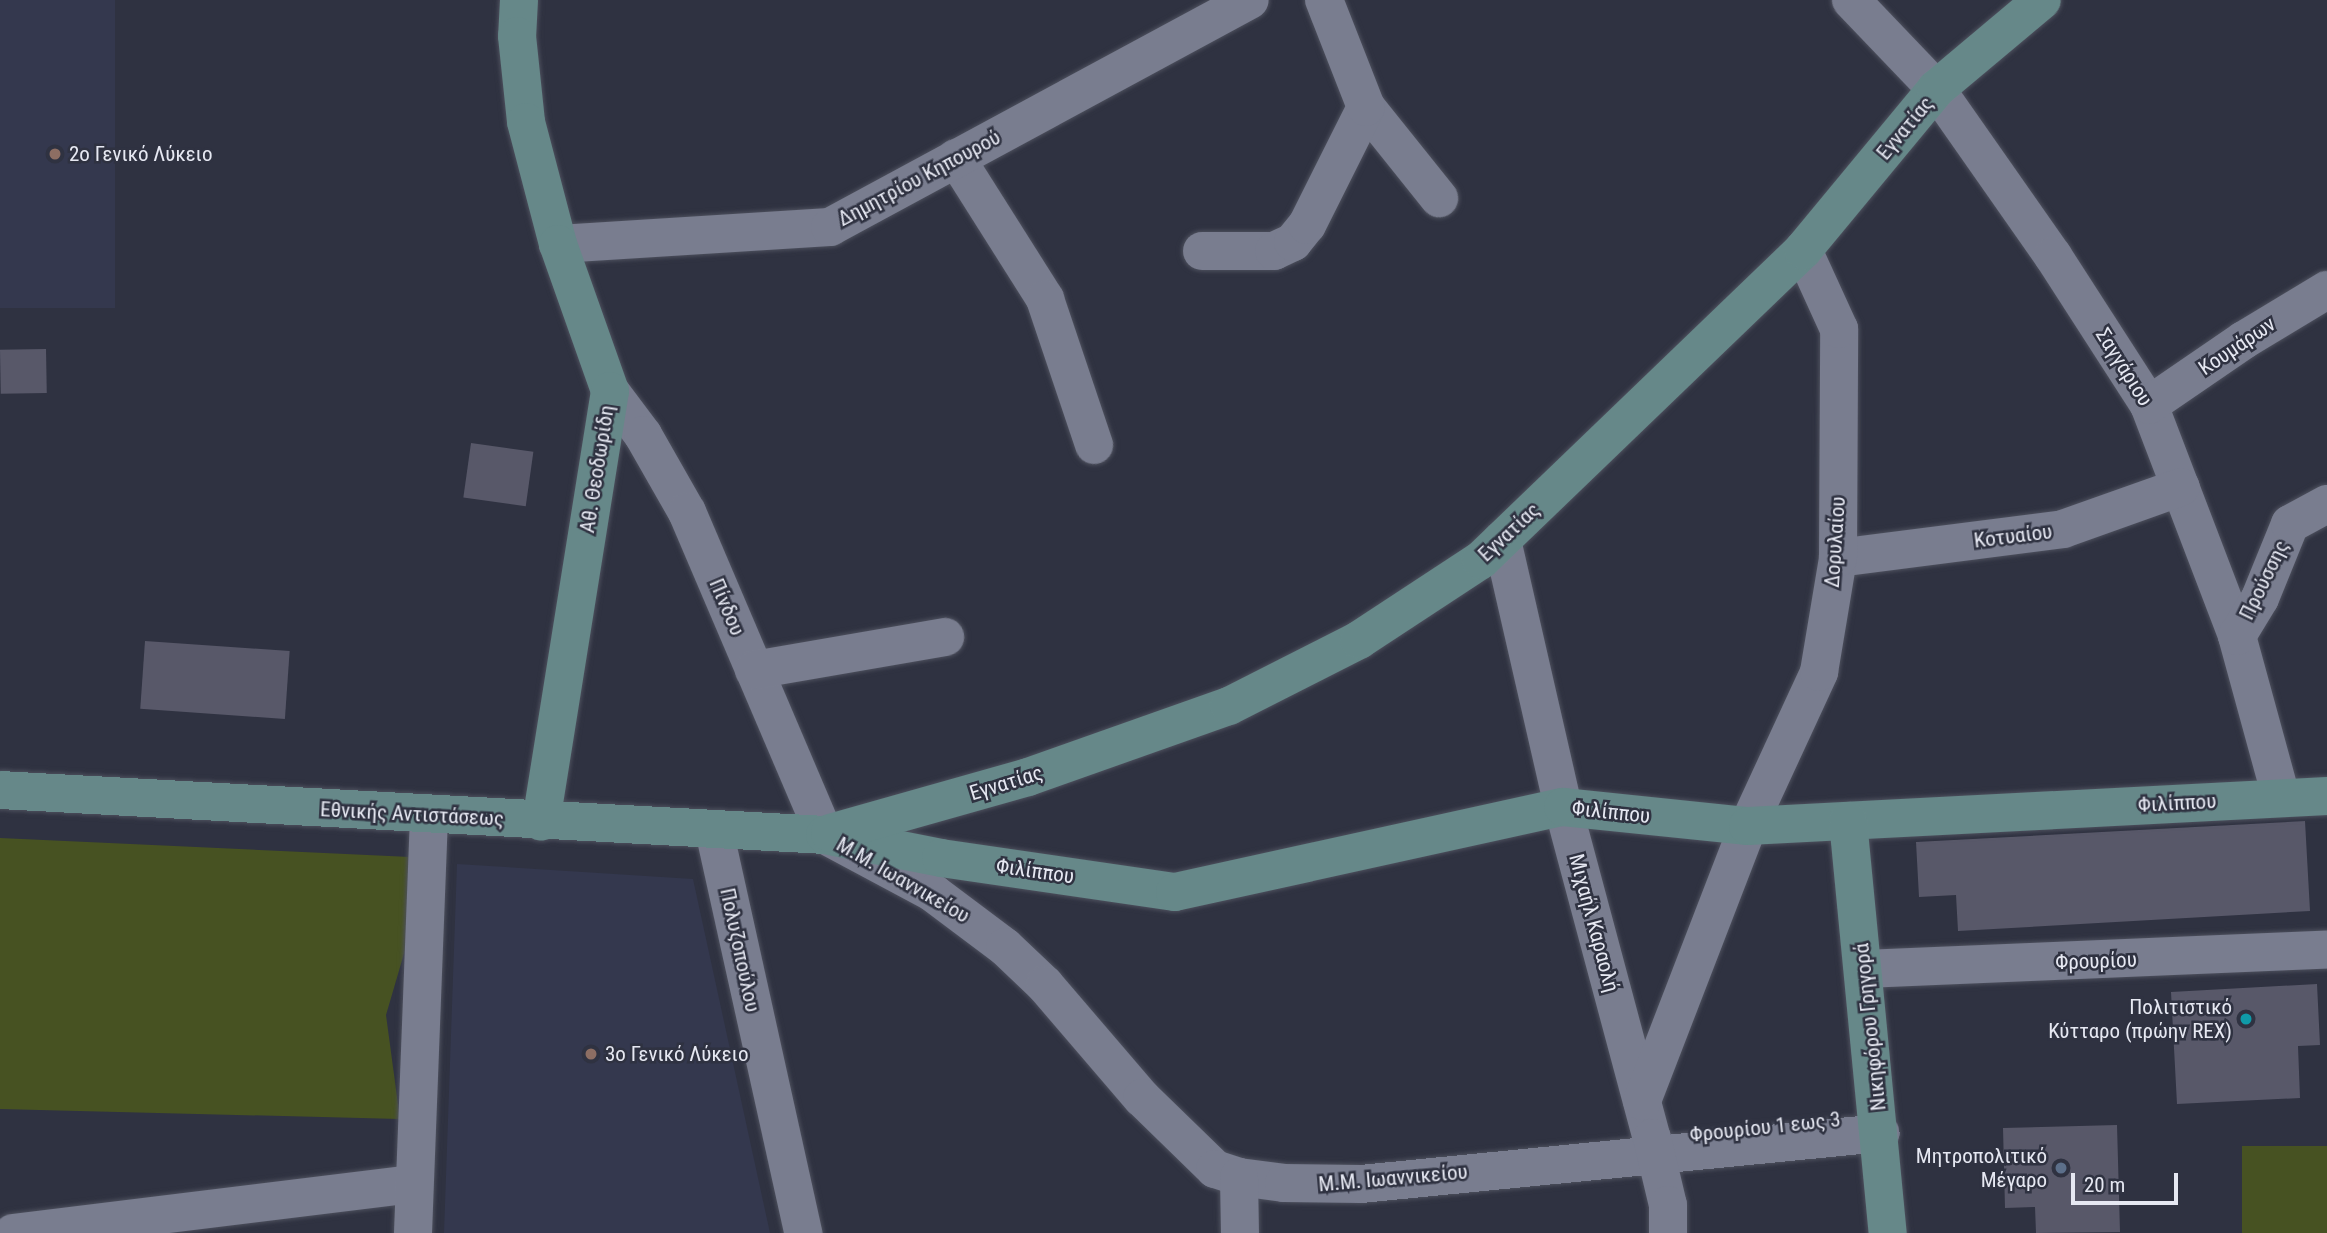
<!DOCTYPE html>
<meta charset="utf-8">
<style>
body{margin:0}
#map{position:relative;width:2327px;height:1233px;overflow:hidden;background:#2f3241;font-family:"Roboto Condensed",sans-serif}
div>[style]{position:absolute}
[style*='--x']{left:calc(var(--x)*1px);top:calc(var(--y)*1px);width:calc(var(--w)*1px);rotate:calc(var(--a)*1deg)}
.built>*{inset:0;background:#34384e;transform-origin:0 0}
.green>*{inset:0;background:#475222;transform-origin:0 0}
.building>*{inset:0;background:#585869;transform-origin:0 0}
.roads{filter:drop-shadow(0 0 2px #4d505d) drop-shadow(0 0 2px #4d505d)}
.street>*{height:38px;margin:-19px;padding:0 19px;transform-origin:19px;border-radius:19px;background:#797d8f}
.secondary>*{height:38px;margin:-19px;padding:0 19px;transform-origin:19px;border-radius:19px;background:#668889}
.dots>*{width:19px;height:19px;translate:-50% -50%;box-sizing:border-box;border:4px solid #2f3241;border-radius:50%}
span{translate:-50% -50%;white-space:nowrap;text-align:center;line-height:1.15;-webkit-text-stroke:5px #2f3241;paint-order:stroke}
.street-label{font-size:21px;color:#e6e8f2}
.poi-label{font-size:21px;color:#e6e8f2}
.left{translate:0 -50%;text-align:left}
.right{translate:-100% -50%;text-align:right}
.scale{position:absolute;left:2071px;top:1173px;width:107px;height:32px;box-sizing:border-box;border:4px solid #e6e8f2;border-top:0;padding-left:9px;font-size:21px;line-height:24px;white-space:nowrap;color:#e6e8f2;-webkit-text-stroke:5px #2f3241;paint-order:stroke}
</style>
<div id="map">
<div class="built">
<i style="left:0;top:0;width:115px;height:308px"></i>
<i style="clip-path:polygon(457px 864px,693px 879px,770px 1233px,444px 1233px)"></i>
</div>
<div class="green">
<i style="clip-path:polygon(0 838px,432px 858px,386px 1015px,400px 1119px,0 1109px)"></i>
<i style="left:2327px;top:1146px;width:87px;height:85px;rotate:90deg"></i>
</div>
<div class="building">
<i style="left:46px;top:349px;width:44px;height:46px;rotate:89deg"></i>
<i style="left:471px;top:443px;width:63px;height:55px;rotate:8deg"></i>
<i style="left:145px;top:641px;width:145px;height:68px;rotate:4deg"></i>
<i style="clip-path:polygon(2305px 821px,2310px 911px,1958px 931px,1956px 895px,1919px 897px,1916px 842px)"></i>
<i style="clip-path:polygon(2317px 984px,2320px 1045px,2298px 1046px,2300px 1098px,2177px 1104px,2171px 992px)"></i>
<i style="clip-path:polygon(2117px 1125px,2120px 1232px,2036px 1233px,2035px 1207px,2005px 1208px,2003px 1128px)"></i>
</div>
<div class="roads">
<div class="street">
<i style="--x:1851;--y:0;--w:123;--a:46.3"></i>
<i style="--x:1936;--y:89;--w:204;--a:55"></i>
<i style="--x:2053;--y:256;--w:177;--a:57.2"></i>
<i style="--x:2149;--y:405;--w:247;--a:69.1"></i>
<i style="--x:2237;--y:636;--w:167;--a:74.7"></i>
<i style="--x:1366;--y:107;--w:117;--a:51.3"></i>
<i style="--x:956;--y:158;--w:167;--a:57.7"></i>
<i style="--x:1045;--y:299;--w:154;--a:71.4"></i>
<i style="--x:558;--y:244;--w:273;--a:-3.6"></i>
<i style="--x:830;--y:227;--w:477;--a:-28.4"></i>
<i style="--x:1202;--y:251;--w:72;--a:0"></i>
<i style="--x:1274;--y:251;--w:21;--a:-25"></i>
<i style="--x:1293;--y:242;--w:22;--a:-51"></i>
<i style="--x:1307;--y:225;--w:132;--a:-63.4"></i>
<i style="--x:1366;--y:107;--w:115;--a:-111.4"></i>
<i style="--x:610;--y:391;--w:55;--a:53.1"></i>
<i style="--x:643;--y:435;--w:89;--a:60.3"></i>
<i style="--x:687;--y:512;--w:351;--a:66.9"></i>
<i style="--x:825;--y:835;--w:123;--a:28.2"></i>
<i style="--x:933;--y:893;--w:90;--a:36.9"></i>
<i style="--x:1005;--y:947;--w:55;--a:43.5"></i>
<i style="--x:1045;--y:985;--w:149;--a:49.4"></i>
<i style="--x:1142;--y:1098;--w:102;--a:44.2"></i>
<i style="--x:1215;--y:1169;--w:25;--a:18"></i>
<i style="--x:1239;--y:1177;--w:45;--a:7.6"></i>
<i style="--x:1284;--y:1183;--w:77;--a:0.7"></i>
<i style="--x:1361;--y:1184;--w:522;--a:-5.6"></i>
<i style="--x:2149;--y:405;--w:115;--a:-34.4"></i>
<i style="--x:2244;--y:340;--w:97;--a:-31.1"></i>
<i style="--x:1502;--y:540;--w:274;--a:77.1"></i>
<i style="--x:1563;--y:807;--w:343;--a:75"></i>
<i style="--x:1652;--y:1138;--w:69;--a:76.6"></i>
<i style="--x:1668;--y:1205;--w:28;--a:90"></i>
<i style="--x:1838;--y:558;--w:227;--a:-7.3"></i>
<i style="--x:2063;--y:529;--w:125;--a:-19.6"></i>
<i style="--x:2237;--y:636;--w:44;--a:-58.8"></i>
<i style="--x:2260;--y:598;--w:80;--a:-67.9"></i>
<i style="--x:2290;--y:524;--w:42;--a:-28.4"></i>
<i style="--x:754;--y:670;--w:194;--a:-9.8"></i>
<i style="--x:714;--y:830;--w:413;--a:77.5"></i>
<i style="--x:1865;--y:969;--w:462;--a:-2.4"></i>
<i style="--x:1642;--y:1101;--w:295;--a:-68.9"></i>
<i style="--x:1748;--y:826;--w:170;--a:-65.2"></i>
<i style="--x:1819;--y:672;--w:116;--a:-80.5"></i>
<i style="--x:1838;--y:558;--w:229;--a:-89.7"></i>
<i style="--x:1839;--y:329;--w:87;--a:-114.5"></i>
<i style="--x:1239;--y:1177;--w:56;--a:89"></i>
<i style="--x:13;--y:1233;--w:403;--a:-7"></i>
<i style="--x:413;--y:1233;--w:418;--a:-87.8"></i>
</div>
<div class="secondary">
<i style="--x:519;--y:0;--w:36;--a:93"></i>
<i style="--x:517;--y:36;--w:86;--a:84"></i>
<i style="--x:526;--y:122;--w:126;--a:75.3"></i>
<i style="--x:558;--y:244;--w:156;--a:70.5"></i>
<i style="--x:610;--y:391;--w:436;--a:99.1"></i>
<i style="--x:0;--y:790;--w:826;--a:3.12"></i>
<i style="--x:825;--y:835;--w:118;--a:11.2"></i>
<i style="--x:941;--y:858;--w:236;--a:8.3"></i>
<i style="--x:1175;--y:892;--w:397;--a:-12.4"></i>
<i style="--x:1563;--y:807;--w:186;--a:5.9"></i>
<i style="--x:1748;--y:826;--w:580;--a:-2.97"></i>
<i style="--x:1848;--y:821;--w:414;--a:84.5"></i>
<i style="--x:830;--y:833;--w:206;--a:-15.8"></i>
<i style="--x:1028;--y:777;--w:213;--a:-19.5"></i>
<i style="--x:1229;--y:706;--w:146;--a:-26.9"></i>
<i style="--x:1359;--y:640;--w:146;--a:-33.3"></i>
<i style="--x:1481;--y:560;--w:447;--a:-43.9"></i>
<i style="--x:1803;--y:250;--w:209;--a:-50.4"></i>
<i style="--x:1936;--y:89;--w:138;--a:-40"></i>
</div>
</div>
<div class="dots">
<i style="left:55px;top:154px;background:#8d6e63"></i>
<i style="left:2246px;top:1019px;background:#0f9aa8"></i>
<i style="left:591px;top:1054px;background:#8d6e63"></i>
<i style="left:2061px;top:1168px;background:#5c6f8a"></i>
</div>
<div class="street-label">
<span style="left:1905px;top:128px;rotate:-50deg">Εγνατίας</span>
<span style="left:919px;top:178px;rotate:-28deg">Δημητρίου Κηπουρού</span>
<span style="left:2237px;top:346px;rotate:-34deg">Κουμάρων</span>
<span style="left:2124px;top:367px;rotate:58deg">Σαγγάριου</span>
<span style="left:597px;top:469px;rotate:-81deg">Αθ. Θεοδωρίδη</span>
<span style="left:1509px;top:532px;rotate:-43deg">Εγνατίας</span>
<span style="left:2013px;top:536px;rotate:-7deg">Κοτυαίου</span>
<span style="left:1835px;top:542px;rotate:-86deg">Δορυλαίου</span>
<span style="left:2264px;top:580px;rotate:-64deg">Προύσσης</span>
<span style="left:727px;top:607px;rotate:67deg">Πίνδου</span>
<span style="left:1006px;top:783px;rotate:-17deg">Εγνατίας</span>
<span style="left:2177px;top:803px;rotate:-3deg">Φιλίππου</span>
<span style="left:1611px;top:812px;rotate:6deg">Φιλίππου</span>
<span style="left:412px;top:814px;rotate:3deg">Εθνικής Αντιστάσεως</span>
<span style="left:1035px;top:871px;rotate:8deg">Φιλίππου</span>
<span style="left:903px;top:880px;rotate:30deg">Μ.Μ. Ιωαννικείου</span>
<span style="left:1594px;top:923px;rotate:75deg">Μιχαήλ Καραολή</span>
<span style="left:740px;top:950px;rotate:78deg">Πολυζοπούλου</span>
<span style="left:2096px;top:961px;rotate:-2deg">Φρουρίου</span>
<span style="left:1870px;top:1027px;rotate:-96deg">Νικηφόρου Γρηγορά</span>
<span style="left:1765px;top:1127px;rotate:-6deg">Φρουρίου 1 εως 3</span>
<span style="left:1393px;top:1178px;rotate:-5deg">Μ.Μ. Ιωαννικείου</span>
</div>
<div class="poi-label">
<span class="left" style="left:69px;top:154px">2ο Γενικό Λύκειο</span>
<span class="right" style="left:2232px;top:1019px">Πολιτιστικό<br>Κύτταρο (πρώην REX)</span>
<span class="left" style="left:605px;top:1054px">3ο Γενικό Λύκειο</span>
<span class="right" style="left:2047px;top:1168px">Μητροπολιτικό<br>Μέγαρο</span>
</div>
<div class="scale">20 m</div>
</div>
